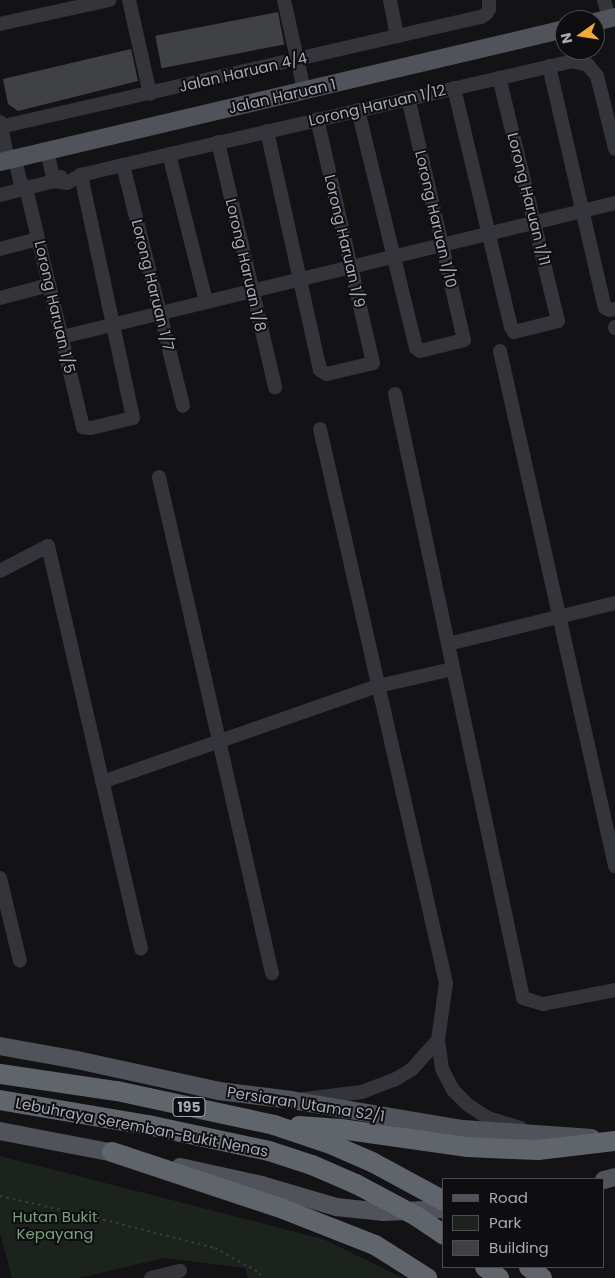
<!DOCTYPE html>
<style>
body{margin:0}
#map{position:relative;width:615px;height:1278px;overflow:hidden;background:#131315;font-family:Poppins,sans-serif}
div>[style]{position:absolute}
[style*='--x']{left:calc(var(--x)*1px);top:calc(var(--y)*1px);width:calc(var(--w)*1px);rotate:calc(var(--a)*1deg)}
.green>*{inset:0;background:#1c231c}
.building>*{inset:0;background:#3f4145;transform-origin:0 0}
.path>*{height:2px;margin-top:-1px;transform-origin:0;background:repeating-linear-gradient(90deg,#3a3c41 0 2.5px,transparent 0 6.5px)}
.minor>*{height:14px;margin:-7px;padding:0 7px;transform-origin:7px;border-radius:7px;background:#34353a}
.major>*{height:18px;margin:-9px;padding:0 9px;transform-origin:9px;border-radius:9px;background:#505359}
.highway>*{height:20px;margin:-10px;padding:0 10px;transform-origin:10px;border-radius:10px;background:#60646b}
.highway-bridge>*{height:20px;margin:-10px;padding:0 10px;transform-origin:10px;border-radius:10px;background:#60646b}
span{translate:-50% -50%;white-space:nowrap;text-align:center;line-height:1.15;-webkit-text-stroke:4px #0e0e10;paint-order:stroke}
.shield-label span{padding:1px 4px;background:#0e0e10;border:1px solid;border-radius:4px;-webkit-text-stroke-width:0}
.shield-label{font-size:14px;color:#a5abb6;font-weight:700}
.street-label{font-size:15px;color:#a5abb6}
.park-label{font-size:15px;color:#7ba17d}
.legend{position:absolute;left:442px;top:1178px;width:162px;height:90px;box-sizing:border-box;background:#0e0e10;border:1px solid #4a4d52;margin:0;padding:6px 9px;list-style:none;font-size:15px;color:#a5abb6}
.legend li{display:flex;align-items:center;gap:10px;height:25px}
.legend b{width:25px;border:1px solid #4a4d52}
.north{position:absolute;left:555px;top:10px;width:50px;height:50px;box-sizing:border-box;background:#0e0e10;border:1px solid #4a4d52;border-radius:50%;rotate:257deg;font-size:14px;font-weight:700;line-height:20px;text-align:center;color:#a5abb6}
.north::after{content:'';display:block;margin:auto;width:18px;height:22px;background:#f4ab2c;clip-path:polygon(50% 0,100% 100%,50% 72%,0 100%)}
</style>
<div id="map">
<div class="green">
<i style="clip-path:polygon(0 1156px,323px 1239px,403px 1278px,248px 1278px,245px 1268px,164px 1258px,79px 1278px,12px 1278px,0 1233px)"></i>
</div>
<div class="building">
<i style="left:278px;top:12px;width:33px;height:125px;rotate:79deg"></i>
<i style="clip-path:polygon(131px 49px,138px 81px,18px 111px,8px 104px,3px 79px)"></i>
</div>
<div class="path">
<i style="--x:0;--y:1196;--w:99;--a:12.8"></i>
<i style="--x:97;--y:1218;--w:122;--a:14.3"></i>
<i style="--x:215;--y:1248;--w:51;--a:29.1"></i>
<i style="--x:260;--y:1273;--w:5;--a:79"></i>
</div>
<div class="minor">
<i style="--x:129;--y:0;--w:96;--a:77.4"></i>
<i style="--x:284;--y:0;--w:92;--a:77.5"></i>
<i style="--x:390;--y:0;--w:37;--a:79"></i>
<i style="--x:604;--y:0;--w:19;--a:74"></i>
<i style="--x:0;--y:24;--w:112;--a:-12.4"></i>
<i style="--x:549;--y:66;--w:248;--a:77"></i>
<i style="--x:605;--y:308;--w:5;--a:22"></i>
<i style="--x:610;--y:310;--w:5;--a:-11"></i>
<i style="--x:454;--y:88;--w:246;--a:76.6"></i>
<i style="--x:511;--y:327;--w:6;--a:59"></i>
<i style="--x:514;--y:332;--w:45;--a:-14"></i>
<i style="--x:558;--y:321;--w:250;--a:-103.6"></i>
<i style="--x:358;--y:110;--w:245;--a:76.3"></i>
<i style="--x:416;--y:348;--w:5;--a:37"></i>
<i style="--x:420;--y:351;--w:45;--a:-14"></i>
<i style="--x:464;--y:340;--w:248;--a:-103"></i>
<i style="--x:0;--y:122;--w:40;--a:78"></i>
<i style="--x:0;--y:127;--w:493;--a:-12.9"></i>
<i style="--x:481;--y:17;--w:6;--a:-31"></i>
<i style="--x:486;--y:14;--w:6;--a:-59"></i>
<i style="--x:489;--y:9;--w:9;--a:-90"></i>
<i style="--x:267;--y:131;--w:245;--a:77.5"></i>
<i style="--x:320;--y:370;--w:8;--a:30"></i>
<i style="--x:327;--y:374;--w:47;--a:-13.4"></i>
<i style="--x:373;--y:363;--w:250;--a:-102.9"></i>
<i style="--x:218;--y:142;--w:252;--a:76.9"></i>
<i style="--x:47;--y:151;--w:31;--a:77"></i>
<i style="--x:169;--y:154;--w:152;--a:75.9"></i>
<i style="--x:15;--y:159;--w:23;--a:77"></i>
<i style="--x:20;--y:181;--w:9;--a:49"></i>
<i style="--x:26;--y:188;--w:246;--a:76.6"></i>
<i style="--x:83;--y:427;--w:8;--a:7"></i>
<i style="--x:91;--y:428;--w:43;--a:-13.4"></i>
<i style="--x:133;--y:418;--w:249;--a:-102.1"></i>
<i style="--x:123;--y:165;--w:248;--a:76"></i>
<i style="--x:54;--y:181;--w:13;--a:9"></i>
<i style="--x:67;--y:183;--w:16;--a:-30"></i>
<i style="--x:81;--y:175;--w:43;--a:-13.4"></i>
<i style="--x:123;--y:165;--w:461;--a:-13"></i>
<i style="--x:572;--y:61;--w:16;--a:14"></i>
<i style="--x:588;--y:65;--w:14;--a:51"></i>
<i style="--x:597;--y:76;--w:75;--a:76.1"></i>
<i style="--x:0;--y:195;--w:56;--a:-14.5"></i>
<i style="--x:54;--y:181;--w:8;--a:-30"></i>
<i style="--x:0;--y:249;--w:39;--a:-15"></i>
<i style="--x:0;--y:298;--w:51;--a:-14.9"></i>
<i style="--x:615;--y:327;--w:1;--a:90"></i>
<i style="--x:62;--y:337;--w:569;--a:-13.62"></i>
<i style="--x:500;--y:351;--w:528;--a:77.41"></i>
<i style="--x:395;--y:394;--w:617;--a:78.03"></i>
<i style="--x:523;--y:998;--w:21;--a:17"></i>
<i style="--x:543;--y:1004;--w:73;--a:-11"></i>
<i style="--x:320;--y:429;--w:568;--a:77.19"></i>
<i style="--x:446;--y:983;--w:58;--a:98"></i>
<i style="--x:438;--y:1040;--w:29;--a:82"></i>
<i style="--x:442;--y:1069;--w:24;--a:62"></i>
<i style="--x:453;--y:1090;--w:21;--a:45"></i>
<i style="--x:468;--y:1105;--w:24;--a:33"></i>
<i style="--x:488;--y:1118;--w:34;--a:17"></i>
<i style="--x:159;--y:477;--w:509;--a:77.17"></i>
<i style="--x:0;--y:571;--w:54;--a:-27.5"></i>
<i style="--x:48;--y:546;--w:413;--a:77"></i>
<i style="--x:448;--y:644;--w:172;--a:-13.8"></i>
<i style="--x:102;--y:782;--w:292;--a:-19.2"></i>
<i style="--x:378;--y:686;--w:77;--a:-12.8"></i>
<i style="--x:0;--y:878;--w:85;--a:76.5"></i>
<i style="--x:304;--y:1099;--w:58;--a:-6.9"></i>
<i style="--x:362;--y:1092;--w:34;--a:-21"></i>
<i style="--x:394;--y:1080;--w:21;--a:-31"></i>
<i style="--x:412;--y:1069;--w:39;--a:-48"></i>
<i style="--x:151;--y:1278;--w:30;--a:-14"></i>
</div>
<div class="major">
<i style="--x:595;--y:22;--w:21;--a:-14"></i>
<i style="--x:0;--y:162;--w:580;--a:-13.25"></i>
<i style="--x:0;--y:1046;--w:78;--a:10.3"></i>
<i style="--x:77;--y:1060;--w:145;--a:12.3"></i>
<i style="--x:219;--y:1091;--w:73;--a:7.1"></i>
<i style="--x:291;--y:1100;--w:174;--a:9.6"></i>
<i style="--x:463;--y:1129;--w:129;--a:4"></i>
<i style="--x:0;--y:1131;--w:127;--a:10.9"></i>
<i style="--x:180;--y:1167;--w:84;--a:12.4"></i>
<i style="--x:262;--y:1185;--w:77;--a:16.6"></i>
<i style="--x:336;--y:1207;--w:48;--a:5.9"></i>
<i style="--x:384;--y:1212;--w:60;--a:-2.9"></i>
<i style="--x:604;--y:1180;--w:11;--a:-15"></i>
</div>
<div class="highway">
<i style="--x:0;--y:1074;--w:118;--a:8.3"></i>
<i style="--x:117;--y:1091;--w:161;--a:12.2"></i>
<i style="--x:274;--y:1125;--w:62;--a:18.7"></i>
<i style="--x:333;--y:1145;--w:43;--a:23.6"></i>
<i style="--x:372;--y:1162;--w:82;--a:28.4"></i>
<i style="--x:0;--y:1100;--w:150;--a:9.6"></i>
<i style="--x:148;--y:1125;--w:124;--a:12.1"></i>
<i style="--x:269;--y:1151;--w:45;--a:18"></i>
<i style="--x:312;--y:1165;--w:48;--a:23.4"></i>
<i style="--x:299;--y:1126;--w:42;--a:4.1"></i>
<i style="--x:341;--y:1129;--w:128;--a:8.1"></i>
<i style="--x:468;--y:1147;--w:44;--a:2.6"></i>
<i style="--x:512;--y:1149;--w:26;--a:2"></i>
<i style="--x:538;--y:1150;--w:78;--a:-6.7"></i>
<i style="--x:112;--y:1152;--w:180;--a:18.4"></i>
<i style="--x:283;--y:1209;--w:99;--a:21.4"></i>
<i style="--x:375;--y:1245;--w:62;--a:32.4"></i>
<i style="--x:485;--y:1267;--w:18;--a:38"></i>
<i style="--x:529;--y:1267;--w:17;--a:40"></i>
</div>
<div class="highway-bridge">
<i style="--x:356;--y:1184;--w:68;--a:28.1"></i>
<i style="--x:416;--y:1216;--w:34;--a:34"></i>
</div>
<div class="shield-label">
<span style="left:189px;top:1107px">195</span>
</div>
<div class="street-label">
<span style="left:243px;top:72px;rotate:-13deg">Jalan Haruan 4/4</span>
<span style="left:282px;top:96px;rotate:-13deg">Jalan Haruan 1</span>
<span style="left:377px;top:105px;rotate:-13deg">Lorong Haruan 1/12</span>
<span style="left:529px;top:199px;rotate:76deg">Lorong Haruan 1/11</span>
<span style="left:436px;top:219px;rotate:77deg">Lorong Haruan 1/10</span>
<span style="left:345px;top:241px;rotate:77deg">Lorong Haruan 1/9</span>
<span style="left:246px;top:265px;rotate:77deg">Lorong Haruan 1/8</span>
<span style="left:153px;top:285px;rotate:76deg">Lorong Haruan 1/7</span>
<span style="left:55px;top:307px;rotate:77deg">Lorong Haruan 1/5</span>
<span style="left:306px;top:1104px;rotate:9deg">Persiaran Utama S2/1</span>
<span style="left:142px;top:1127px;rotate:11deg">Lebuhraya Seremban-Bukit Nenas</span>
</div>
<div class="park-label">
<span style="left:55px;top:1225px">Hutan Bukit<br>Kepayang</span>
</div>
<ul class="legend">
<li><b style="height:6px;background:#505359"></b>Road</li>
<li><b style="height:14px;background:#1c231c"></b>Park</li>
<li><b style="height:14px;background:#3f4145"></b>Building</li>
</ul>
<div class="north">N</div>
</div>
